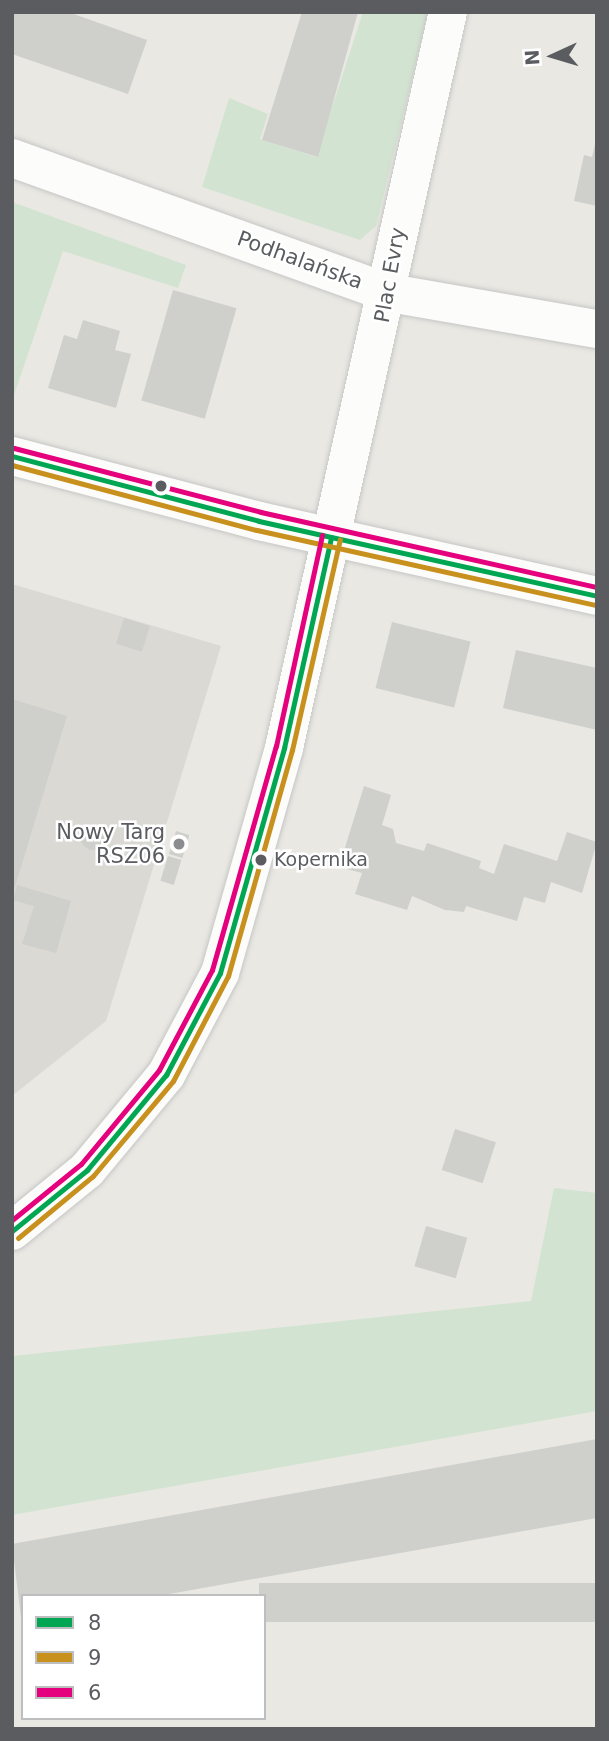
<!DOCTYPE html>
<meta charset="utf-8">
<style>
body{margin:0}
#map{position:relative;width:609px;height:1741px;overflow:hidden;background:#e9e8e3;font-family:"DejaVu Sans",sans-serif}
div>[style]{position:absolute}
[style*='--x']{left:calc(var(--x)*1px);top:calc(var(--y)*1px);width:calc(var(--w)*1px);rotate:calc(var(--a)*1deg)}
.industrial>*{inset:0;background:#dad9d4}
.green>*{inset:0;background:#d2e4d1}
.building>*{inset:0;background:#cfcfcc;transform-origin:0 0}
.round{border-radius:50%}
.roads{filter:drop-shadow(0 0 2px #c6c6c5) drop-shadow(0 0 2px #c6c6c5)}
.street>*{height:38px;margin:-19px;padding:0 19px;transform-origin:19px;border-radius:19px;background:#fcfcfb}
.secondary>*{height:38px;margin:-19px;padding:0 19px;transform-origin:19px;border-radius:19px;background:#fcfcfb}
.bus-1>*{height:5px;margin:-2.5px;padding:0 2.5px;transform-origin:2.5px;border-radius:2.5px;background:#00a651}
.bus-2>*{height:5px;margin:-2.5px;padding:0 2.5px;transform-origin:2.5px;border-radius:2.5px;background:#c8901d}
.bus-3>*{height:5px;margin:-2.5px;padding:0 2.5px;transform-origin:2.5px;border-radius:2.5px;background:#e5007d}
.dots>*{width:19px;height:19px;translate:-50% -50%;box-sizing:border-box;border:4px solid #fff;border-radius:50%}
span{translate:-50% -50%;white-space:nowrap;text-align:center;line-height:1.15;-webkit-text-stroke:5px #fff;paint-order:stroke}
.bus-label{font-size:19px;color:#5a5c60}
.left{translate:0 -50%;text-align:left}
.street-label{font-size:21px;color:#5a5c60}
.poi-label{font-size:21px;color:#5a5c60}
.right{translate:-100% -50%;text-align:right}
.frame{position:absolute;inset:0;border:14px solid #5a5c60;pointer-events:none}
.legend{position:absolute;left:21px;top:1594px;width:245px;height:126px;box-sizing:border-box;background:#fff;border:2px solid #bdbebf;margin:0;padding:9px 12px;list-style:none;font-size:21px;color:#5a5c60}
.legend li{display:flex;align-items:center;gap:14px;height:35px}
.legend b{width:35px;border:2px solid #bdbebf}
.north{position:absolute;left:518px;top:21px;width:70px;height:70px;-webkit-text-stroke:5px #fff;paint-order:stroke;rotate:266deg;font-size:19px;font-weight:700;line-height:28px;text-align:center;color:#5a5c60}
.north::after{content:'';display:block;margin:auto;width:24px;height:32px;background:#5a5c60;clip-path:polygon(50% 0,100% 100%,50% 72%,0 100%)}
</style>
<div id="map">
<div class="industrial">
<i style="clip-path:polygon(12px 584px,221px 646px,106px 1021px,12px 1096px)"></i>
</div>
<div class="green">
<i style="clip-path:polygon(363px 12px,428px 12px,376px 226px,360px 240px,202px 187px,229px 98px,268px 114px,260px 139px,316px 157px)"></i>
<i style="clip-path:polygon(12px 202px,186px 265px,178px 288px,63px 251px,12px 401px)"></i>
<i style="clip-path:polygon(554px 1188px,597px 1193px,597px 1411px,12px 1515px,12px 1356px,531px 1301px)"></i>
</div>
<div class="building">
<i style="clip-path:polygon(12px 12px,68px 12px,147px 40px,128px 94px,12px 54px)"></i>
<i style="clip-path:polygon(302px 12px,358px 12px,318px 157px,262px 140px)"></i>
<i style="clip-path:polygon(596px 140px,597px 140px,597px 206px,574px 201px,584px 155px,592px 157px)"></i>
<i style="left:173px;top:290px;width:66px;height:115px;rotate:16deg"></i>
<i style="clip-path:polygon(83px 320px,120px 331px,115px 350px,131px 354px,116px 408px,48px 388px,64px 335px,77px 339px)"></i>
<i style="left:124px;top:618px;width:27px;height:27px;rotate:17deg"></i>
<i style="left:392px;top:622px;width:81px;height:68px;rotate:14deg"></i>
<i style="clip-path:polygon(516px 650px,597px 668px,597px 730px,503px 708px)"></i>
<i style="clip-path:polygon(12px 699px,67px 716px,13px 893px,12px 893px)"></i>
<i style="clip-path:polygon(364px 786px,391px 795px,382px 825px,393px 829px,396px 843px,424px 851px,427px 843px,481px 861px,479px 868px,494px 874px,504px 844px,557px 861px,567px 832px,597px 842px,582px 893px,551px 882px,545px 903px,524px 897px,517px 921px,466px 906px,464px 912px,445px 910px,412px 896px,407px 910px,355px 894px,362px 873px,339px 867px)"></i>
<i class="round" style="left:81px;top:826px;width:24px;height:24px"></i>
<i style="left:176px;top:831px;width:14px;height:24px;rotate:17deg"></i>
<i style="left:168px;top:856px;width:14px;height:26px;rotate:17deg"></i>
<i style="clip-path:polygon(17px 885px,71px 901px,56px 953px,22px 944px,34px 906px,13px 900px)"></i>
<i style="left:455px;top:1129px;width:43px;height:43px;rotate:18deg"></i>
<i style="left:426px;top:1226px;width:43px;height:42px;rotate:16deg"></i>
<i style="clip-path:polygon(597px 1439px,597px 1518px,158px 1596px,23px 1596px,21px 1617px,12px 1544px)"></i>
<i style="left:597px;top:1583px;width:39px;height:338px;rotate:90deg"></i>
</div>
<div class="roads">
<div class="street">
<i style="--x:12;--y:158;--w:401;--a:19.7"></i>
<i style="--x:390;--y:293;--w:210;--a:9.9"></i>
<i style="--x:12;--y:1231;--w:97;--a:-39.1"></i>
<i style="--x:87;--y:1170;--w:124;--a:-50.3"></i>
<i style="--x:166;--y:1075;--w:115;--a:-62.1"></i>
<i style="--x:220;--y:973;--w:234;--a:-74.1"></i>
<i style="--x:284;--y:748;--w:754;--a:-77.44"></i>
</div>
<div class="secondary">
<i style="--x:12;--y:456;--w:255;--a:14.7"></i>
<i style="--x:259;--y:521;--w:346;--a:12.5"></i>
</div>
</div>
<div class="bus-1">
<i style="--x:12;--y:456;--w:255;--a:14.7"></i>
<i style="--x:259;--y:521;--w:346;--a:12.5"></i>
<i style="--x:12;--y:1231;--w:97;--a:-39.1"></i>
<i style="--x:87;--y:1170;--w:124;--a:-50.3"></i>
<i style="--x:166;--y:1075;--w:115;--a:-62.1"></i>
<i style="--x:220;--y:973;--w:234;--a:-74.1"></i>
<i style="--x:284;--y:748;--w:216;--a:-77.4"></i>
</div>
<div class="bus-2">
<i style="--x:12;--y:465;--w:253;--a:14.9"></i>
<i style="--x:257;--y:530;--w:346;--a:12.5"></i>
<i style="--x:18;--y:1238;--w:97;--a:-39.6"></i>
<i style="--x:93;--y:1176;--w:124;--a:-49.9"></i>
<i style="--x:173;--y:1081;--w:119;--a:-62.4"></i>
<i style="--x:228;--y:976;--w:235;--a:-74.2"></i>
<i style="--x:292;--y:750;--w:216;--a:-77.2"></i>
</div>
<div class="bus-3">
<i style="--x:14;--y:448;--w:255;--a:14.5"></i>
<i style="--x:261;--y:512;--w:344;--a:12.6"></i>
<i style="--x:12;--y:1220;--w:89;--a:-39.1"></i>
<i style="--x:81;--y:1164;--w:122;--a:-50.3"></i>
<i style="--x:159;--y:1070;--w:113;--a:-62.1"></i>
<i style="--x:212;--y:970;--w:233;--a:-74.1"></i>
<i style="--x:276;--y:746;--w:216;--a:-77.7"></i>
</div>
<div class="dots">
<i style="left:161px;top:486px;background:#5a5c60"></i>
<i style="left:179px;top:844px;background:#8c8d8e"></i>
<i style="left:261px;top:860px;background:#5a5c60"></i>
</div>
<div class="bus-label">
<span class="left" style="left:274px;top:860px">Kopernika</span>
</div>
<div class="street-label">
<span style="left:300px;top:260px;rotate:20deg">Podhalańska</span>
<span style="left:390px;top:275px;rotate:-80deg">Plac Evry</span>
</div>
<div class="poi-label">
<span class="right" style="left:165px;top:844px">Nowy Targ<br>RSZ06</span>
</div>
<div class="frame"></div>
<ul class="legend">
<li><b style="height:9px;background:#00a651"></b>8</li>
<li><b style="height:9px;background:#c8901d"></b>9</li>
<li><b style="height:9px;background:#e5007d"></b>6</li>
</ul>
<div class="north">N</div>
</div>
